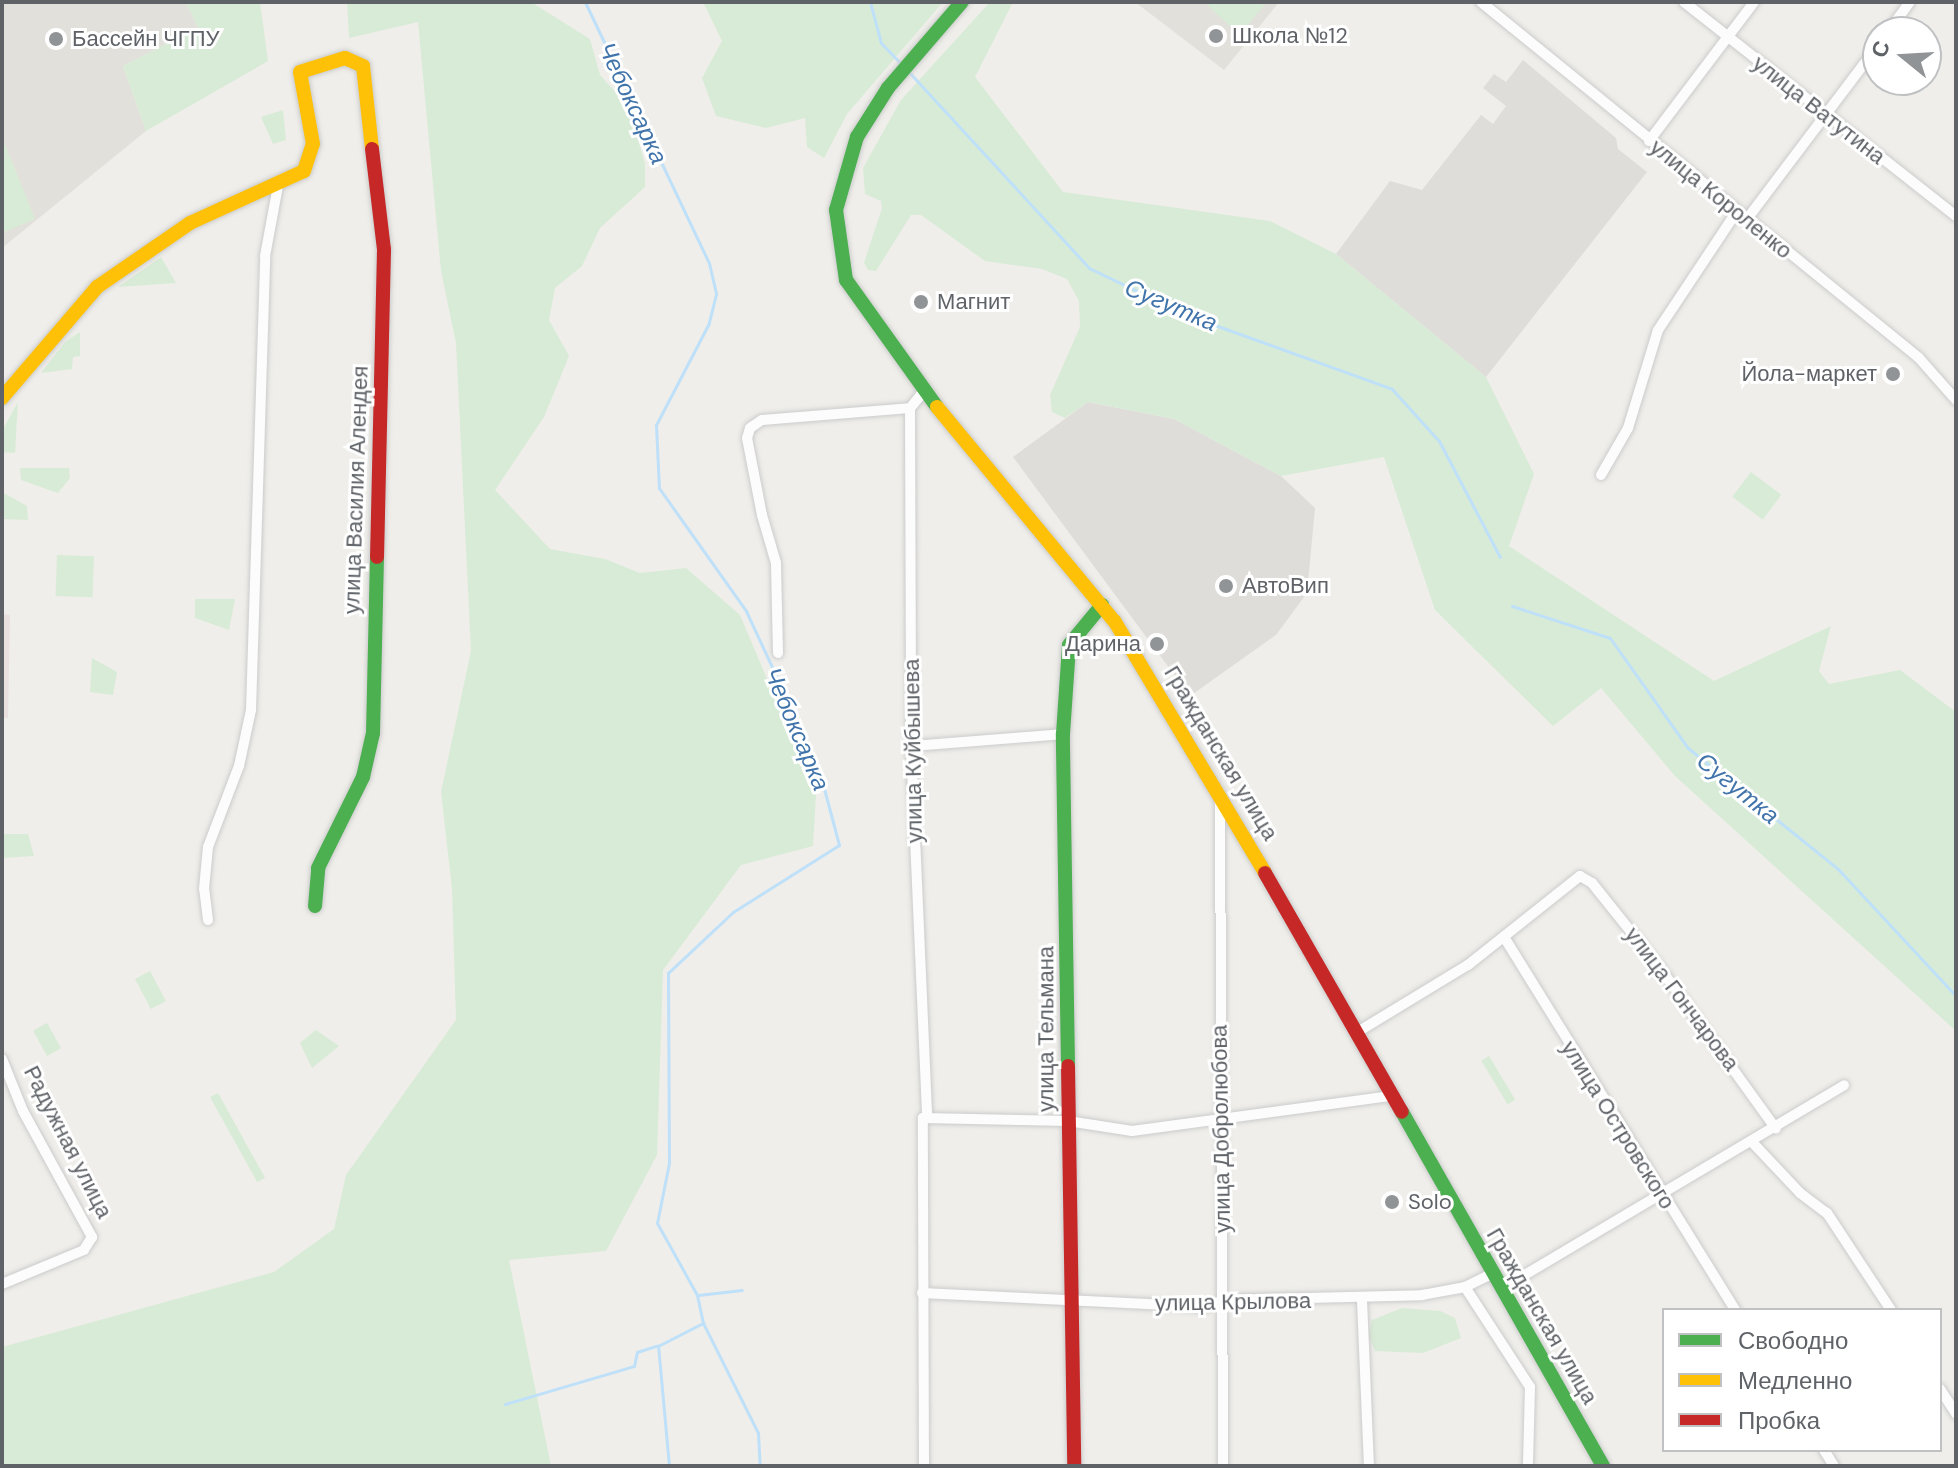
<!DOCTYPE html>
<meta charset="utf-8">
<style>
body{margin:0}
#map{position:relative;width:1958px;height:1468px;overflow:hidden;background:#efeeea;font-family:"DM Sans",sans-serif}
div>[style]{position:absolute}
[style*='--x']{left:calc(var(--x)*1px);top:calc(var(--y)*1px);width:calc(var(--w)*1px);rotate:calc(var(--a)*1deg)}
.industrial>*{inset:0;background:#dfddda}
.education>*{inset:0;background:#e2e0da}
.medical>*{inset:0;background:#eae0de}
.green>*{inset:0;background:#d8ebd6;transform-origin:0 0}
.stream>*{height:3px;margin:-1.5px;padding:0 1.5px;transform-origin:1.5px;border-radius:1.5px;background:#bfe0f9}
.roads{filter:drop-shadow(0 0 2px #cbcccc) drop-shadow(0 0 2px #cbcccc)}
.street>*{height:10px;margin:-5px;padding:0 5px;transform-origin:5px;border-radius:5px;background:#fdfcfc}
.fast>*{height:14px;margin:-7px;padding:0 7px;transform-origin:7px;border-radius:7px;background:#4caf50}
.slow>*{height:14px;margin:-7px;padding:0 7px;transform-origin:7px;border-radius:7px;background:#ffc107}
.jam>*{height:14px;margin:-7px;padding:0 7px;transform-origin:7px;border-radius:7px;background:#c62828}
.dots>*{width:22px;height:22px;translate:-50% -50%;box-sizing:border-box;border:4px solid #fff;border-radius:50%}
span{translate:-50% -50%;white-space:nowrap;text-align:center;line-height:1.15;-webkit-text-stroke:6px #fff;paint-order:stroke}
.poi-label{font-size:22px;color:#5f6368}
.left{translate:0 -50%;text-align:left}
.right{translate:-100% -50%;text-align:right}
.street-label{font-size:22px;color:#5f6368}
.water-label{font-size:24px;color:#4174aa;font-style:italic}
.frame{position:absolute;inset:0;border:4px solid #5f6368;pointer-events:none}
.legend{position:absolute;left:1662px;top:1308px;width:280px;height:144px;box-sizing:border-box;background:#fff;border:2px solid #bfc1c3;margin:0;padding:10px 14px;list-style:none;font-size:24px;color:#5f6368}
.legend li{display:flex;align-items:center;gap:16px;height:40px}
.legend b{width:40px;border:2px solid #bfc1c3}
.north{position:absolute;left:1862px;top:16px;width:80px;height:80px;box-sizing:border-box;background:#fff;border:2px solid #bfc1c3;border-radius:50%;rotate:288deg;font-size:22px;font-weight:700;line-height:32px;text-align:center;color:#5f6368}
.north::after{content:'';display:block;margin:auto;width:28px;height:36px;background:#919496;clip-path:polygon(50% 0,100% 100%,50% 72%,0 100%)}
</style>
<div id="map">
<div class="industrial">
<i style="clip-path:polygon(1523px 60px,1616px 138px,1618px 149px,1647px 172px,1486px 377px,1336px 254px,1390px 181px,1422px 190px,1481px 115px,1493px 124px,1506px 106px,1483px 88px,1494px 74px,1506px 82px)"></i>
<i style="clip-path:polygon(1088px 402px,1174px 419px,1281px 476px,1315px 508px,1307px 593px,1276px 635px,1190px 696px,1013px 457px)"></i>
</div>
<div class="education">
<i style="clip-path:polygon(2px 2px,186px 2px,198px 28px,123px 66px,146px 131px,2px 248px)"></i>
<i style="clip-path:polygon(1135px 2px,1279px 2px,1224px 70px)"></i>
</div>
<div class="medical">
<i style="clip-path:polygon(2px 614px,10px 615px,8px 718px,2px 718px)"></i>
</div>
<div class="green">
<i style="clip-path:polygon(186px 2px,260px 2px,268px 61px,146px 131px,123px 66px,198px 28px)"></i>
<i style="clip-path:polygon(347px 2px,531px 2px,590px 39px,600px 75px,629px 107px,645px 164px,645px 187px,600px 228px,582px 266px,555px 288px,549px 320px,569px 356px,544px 417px,495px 490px,550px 549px,605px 559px,640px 573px,686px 568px,740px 615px,816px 795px,813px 846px,741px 865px,663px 970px,657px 1155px,606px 1251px,509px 1260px,551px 1466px,2px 1466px,2px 1347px,274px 1272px,334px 1229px,346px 1175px,456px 1020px,452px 889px,441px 792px,471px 651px,456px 343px,441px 271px,418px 22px,349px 38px)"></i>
<i style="clip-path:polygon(703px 2px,943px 2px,847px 114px,824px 158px,807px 147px,805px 118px,766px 128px,716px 116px,702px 78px,722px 41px)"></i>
<i style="clip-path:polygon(990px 2px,1013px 2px,975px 77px,1063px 192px,1270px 221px,1336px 254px,1486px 377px,1534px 474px,1509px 546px,1714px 681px,1831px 626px,1819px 671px,1829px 684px,1900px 670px,1956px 712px,1956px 1031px,1675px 776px,1601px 688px,1553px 726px,1435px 610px,1384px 457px,1281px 476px,1174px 419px,1088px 402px,1065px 418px,1052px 412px,1050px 395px,1080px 327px,1079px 301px,1067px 279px,1042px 269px,985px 261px,921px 215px,911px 215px,876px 271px,868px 270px,864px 263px,882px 208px,881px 201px,865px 194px,863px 168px,901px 100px)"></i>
<i style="clip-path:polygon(1204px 2px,1267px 2px,1244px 29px,1233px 29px)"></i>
<i style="clip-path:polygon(283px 110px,286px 140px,273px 144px,261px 117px)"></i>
<i style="clip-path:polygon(2px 137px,35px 219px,2px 233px)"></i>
<i style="clip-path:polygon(161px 257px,176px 283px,118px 287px)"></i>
<i style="clip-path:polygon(80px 332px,80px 356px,73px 357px,72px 369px,41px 373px,65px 342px)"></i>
<i style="clip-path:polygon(18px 402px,15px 453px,2px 452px,2px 431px)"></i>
<i style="clip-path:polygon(20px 468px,69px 468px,70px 478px,58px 493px,21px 480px)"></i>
<i style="left:1751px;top:472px;width:38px;height:31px;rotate:37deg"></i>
<i style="clip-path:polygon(2px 492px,27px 506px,28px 520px,2px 519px)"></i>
<i style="left:57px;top:555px;width:37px;height:41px;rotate:2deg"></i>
<i style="clip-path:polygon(195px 599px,235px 599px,229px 630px,195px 618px)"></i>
<i style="clip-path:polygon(92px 658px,117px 672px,113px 695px,90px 692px)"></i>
<i style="clip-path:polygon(2px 834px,28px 834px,34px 856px,2px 858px)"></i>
<i style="left:150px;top:971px;width:34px;height:17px;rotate:62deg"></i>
<i style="left:47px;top:1023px;width:29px;height:16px;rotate:61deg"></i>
<i style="clip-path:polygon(316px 1030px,339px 1046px,312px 1068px,300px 1043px)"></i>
<i style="left:1489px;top:1056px;width:51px;height:9px;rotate:59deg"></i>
<i style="left:218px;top:1093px;width:97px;height:9px;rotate:61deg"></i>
<i style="clip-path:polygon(1402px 1308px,1440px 1311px,1455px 1318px,1461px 1338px,1423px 1353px,1375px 1351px,1368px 1334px,1372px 1320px)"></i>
</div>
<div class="stream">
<i style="--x:585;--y:2;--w:289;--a:64.6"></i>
<i style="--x:709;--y:263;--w:32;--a:77"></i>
<i style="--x:716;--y:294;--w:32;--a:104"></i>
<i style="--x:708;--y:325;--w:113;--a:117.5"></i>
<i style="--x:656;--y:425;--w:63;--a:87.3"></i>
<i style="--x:659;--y:488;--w:151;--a:54.7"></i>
<i style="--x:746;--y:611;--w:171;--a:65.1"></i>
<i style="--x:818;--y:766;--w:82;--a:75.1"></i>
<i style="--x:839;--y:845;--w:125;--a:147.7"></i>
<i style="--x:733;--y:912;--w:89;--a:136.8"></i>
<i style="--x:668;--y:973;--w:190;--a:89.7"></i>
<i style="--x:669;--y:1163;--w:61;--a:101.3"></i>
<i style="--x:657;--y:1223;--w:82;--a:60.9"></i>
<i style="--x:697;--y:1295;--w:29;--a:78"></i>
<i style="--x:703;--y:1323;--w:123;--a:63.4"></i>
<i style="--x:758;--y:1433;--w:33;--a:87"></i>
<i style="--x:870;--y:2;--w:42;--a:75"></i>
<i style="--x:881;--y:43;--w:32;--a:46"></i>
<i style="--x:908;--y:71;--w:268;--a:47.4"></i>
<i style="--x:1089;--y:268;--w:109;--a:25.6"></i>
<i style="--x:1187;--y:315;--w:218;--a:19.8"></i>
<i style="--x:1392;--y:389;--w:70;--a:47.9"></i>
<i style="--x:1439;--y:441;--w:131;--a:62.3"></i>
<i style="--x:1512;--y:606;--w:103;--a:18.1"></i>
<i style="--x:1610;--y:638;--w:135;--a:54.7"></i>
<i style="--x:1688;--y:748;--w:193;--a:38.9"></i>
<i style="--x:1838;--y:869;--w:173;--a:47.1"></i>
<i style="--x:698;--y:1295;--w:44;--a:-6.5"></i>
<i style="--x:505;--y:1404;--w:134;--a:-16.4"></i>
<i style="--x:634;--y:1366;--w:14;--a:-78"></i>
<i style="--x:637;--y:1352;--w:20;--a:-18"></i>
<i style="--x:669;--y:1466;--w:121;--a:-95.2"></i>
<i style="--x:658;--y:1346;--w:51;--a:-27.1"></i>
</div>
<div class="roads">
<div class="street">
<i style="--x:1481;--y:2;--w:564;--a:39.1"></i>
<i style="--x:1919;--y:358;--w:56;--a:48.6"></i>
<i style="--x:1684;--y:2;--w:346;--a:38.2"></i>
<i style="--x:1888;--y:32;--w:37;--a:-54"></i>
<i style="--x:1649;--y:141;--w:174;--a:-52.9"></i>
<i style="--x:1747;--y:219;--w:218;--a:-53"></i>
<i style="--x:924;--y:391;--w:22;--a:129"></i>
<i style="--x:910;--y:408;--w:338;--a:89.8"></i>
<i style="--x:911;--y:746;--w:371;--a:87.5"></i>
<i style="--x:1601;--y:475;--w:54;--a:-60.1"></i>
<i style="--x:1628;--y:428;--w:102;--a:-73"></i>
<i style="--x:1658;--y:330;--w:143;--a:-56.4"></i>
<i style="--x:778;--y:653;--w:90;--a:-91.3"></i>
<i style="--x:776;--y:563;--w:50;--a:-106.3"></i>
<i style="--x:762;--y:515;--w:78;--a:-101"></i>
<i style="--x:747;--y:438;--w:10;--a:-73"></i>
<i style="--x:750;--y:428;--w:14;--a:-34"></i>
<i style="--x:762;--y:420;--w:148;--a:-4.6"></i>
<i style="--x:911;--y:746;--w:152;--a:-4.5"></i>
<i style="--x:1220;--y:800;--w:666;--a:89.74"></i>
<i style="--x:208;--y:920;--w:31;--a:-97"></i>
<i style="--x:204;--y:889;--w:42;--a:-84.6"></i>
<i style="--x:208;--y:847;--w:87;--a:-69.1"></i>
<i style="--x:239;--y:766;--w:57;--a:-77.9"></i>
<i style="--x:251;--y:710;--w:454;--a:-88.2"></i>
<i style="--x:265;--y:256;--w:71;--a:-79.5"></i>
<i style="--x:1504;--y:937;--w:439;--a:58.2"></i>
<i style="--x:1356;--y:1033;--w:131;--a:-31.3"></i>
<i style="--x:1468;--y:965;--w:143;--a:-38.5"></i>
<i style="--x:1580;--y:876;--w:14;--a:30"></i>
<i style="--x:1592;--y:883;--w:109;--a:51.3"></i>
<i style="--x:1660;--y:968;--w:198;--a:54.2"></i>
<i style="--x:2;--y:1059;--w:56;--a:68"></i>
<i style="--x:23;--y:1111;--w:144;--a:61.3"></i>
<i style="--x:92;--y:1237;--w:15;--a:122"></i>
<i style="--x:84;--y:1250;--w:89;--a:157.5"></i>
<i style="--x:1752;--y:1142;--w:70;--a:46.7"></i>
<i style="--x:1800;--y:1193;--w:34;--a:37"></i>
<i style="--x:1827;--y:1213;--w:116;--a:56.6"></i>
<i style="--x:1465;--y:1287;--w:119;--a:57"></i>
<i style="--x:1530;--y:1387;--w:79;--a:91.5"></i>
<i style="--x:1501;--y:1289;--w:399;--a:-30.7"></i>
<i style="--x:922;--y:1293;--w:282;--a:2.8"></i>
<i style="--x:1204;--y:1307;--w:21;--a:-19"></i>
<i style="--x:1224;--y:1300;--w:198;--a:-1.4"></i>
<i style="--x:1422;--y:1295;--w:44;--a:-10.5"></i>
<i style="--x:1465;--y:1287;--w:30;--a:-26"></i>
<i style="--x:1362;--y:1300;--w:166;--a:87.6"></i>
<i style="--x:1940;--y:1389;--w:30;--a:57"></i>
<i style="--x:1824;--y:1450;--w:19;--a:58"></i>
<i style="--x:924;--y:1466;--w:348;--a:-90.2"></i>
<i style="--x:923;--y:1118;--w:145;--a:1.2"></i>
<i style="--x:1068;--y:1121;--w:65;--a:8.9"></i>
<i style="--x:1132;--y:1131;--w:260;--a:-7.7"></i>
</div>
<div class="fast">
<i style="--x:937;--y:407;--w:156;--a:-125.6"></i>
<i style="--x:846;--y:280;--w:71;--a:-98.1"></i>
<i style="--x:836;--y:210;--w:76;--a:-74"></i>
<i style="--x:857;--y:137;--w:58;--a:-57.7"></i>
<i style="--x:888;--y:88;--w:113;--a:-49.3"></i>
<i style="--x:315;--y:906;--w:38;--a:-85"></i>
<i style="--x:318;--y:868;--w:102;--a:-63.7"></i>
<i style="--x:363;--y:777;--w:45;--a:-77.2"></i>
<i style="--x:373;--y:733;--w:176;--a:-88.7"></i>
<i style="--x:1068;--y:1066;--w:332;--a:-90.9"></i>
<i style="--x:1063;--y:734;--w:89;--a:-86.1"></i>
<i style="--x:1069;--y:645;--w:52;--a:-50.5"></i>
<i style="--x:1402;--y:1112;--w:407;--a:60.4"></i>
</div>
<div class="slow">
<i style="--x:2;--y:398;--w:146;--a:-49.4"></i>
<i style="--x:97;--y:287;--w:113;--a:-34.5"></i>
<i style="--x:190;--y:223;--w:125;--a:-24.5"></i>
<i style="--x:304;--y:171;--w:28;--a:-72"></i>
<i style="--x:313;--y:144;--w:73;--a:-100.2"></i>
<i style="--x:300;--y:72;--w:47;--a:-17.3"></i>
<i style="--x:345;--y:58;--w:20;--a:24"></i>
<i style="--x:363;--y:66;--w:83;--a:83.8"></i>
<i style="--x:937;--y:407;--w:279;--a:50.4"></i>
<i style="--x:1115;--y:622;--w:292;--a:59.1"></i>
</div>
<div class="jam">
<i style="--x:372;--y:149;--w:102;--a:83.2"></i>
<i style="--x:384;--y:250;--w:307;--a:91.3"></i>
<i style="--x:1265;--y:873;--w:275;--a:60.2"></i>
<i style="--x:1068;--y:1066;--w:400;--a:89.1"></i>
</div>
</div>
<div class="dots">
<i style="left:1216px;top:36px;background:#919496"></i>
<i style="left:56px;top:39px;background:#919496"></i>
<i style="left:921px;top:302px;background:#919496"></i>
<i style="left:1893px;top:374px;background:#919496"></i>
<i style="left:1226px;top:586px;background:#919496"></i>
<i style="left:1157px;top:644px;background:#919496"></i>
<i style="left:1392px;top:1202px;background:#919496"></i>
</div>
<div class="poi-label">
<span class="left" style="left:1232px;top:36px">Школа №12</span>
<span class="left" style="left:72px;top:39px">Бассейн ЧГПУ</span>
<span class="left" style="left:937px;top:302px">Магнит</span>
<span class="right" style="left:1877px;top:374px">Йола-маркет</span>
<span class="left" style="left:1242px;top:586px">АвтоВип</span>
<span class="right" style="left:1141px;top:644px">Дарина</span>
<span class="left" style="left:1408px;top:1202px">Solo</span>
</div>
<div class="street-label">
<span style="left:1819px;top:110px;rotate:38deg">улица Ватутина</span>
<span style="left:1721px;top:199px;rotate:39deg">улица Короленко</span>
<span style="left:356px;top:490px;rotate:-88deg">улица Василия Алендея</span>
<span style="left:913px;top:751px;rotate:-91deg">улица Куйбышева</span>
<span style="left:1221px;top:753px;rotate:59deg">Гражданская улица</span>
<span style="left:1682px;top:999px;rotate:53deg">улица Гончарова</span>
<span style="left:1046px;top:1029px;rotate:-90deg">улица Тельмана</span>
<span style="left:1618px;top:1125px;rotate:58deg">улица Островского</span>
<span style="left:1221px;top:1129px;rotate:-91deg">улица Добролюбова</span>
<span style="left:68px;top:1142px;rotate:63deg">Радужная улица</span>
<span style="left:1233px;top:1302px;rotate:-1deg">улица Крылова</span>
<span style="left:1542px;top:1316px;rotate:60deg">Гражданская улица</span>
</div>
<div class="water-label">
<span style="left:633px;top:103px;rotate:65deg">Чебоксарка</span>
<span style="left:1171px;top:305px;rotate:23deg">Сугутка</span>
<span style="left:797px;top:729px;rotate:67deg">Чебоксарка</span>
<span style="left:1738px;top:788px;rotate:39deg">Сугутка</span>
</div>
<div class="frame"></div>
<ul class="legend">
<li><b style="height:10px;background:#4caf50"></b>Свободно</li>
<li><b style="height:10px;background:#ffc107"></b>Медленно</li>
<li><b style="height:10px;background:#c62828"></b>Пробка</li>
</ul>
<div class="north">С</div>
</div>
